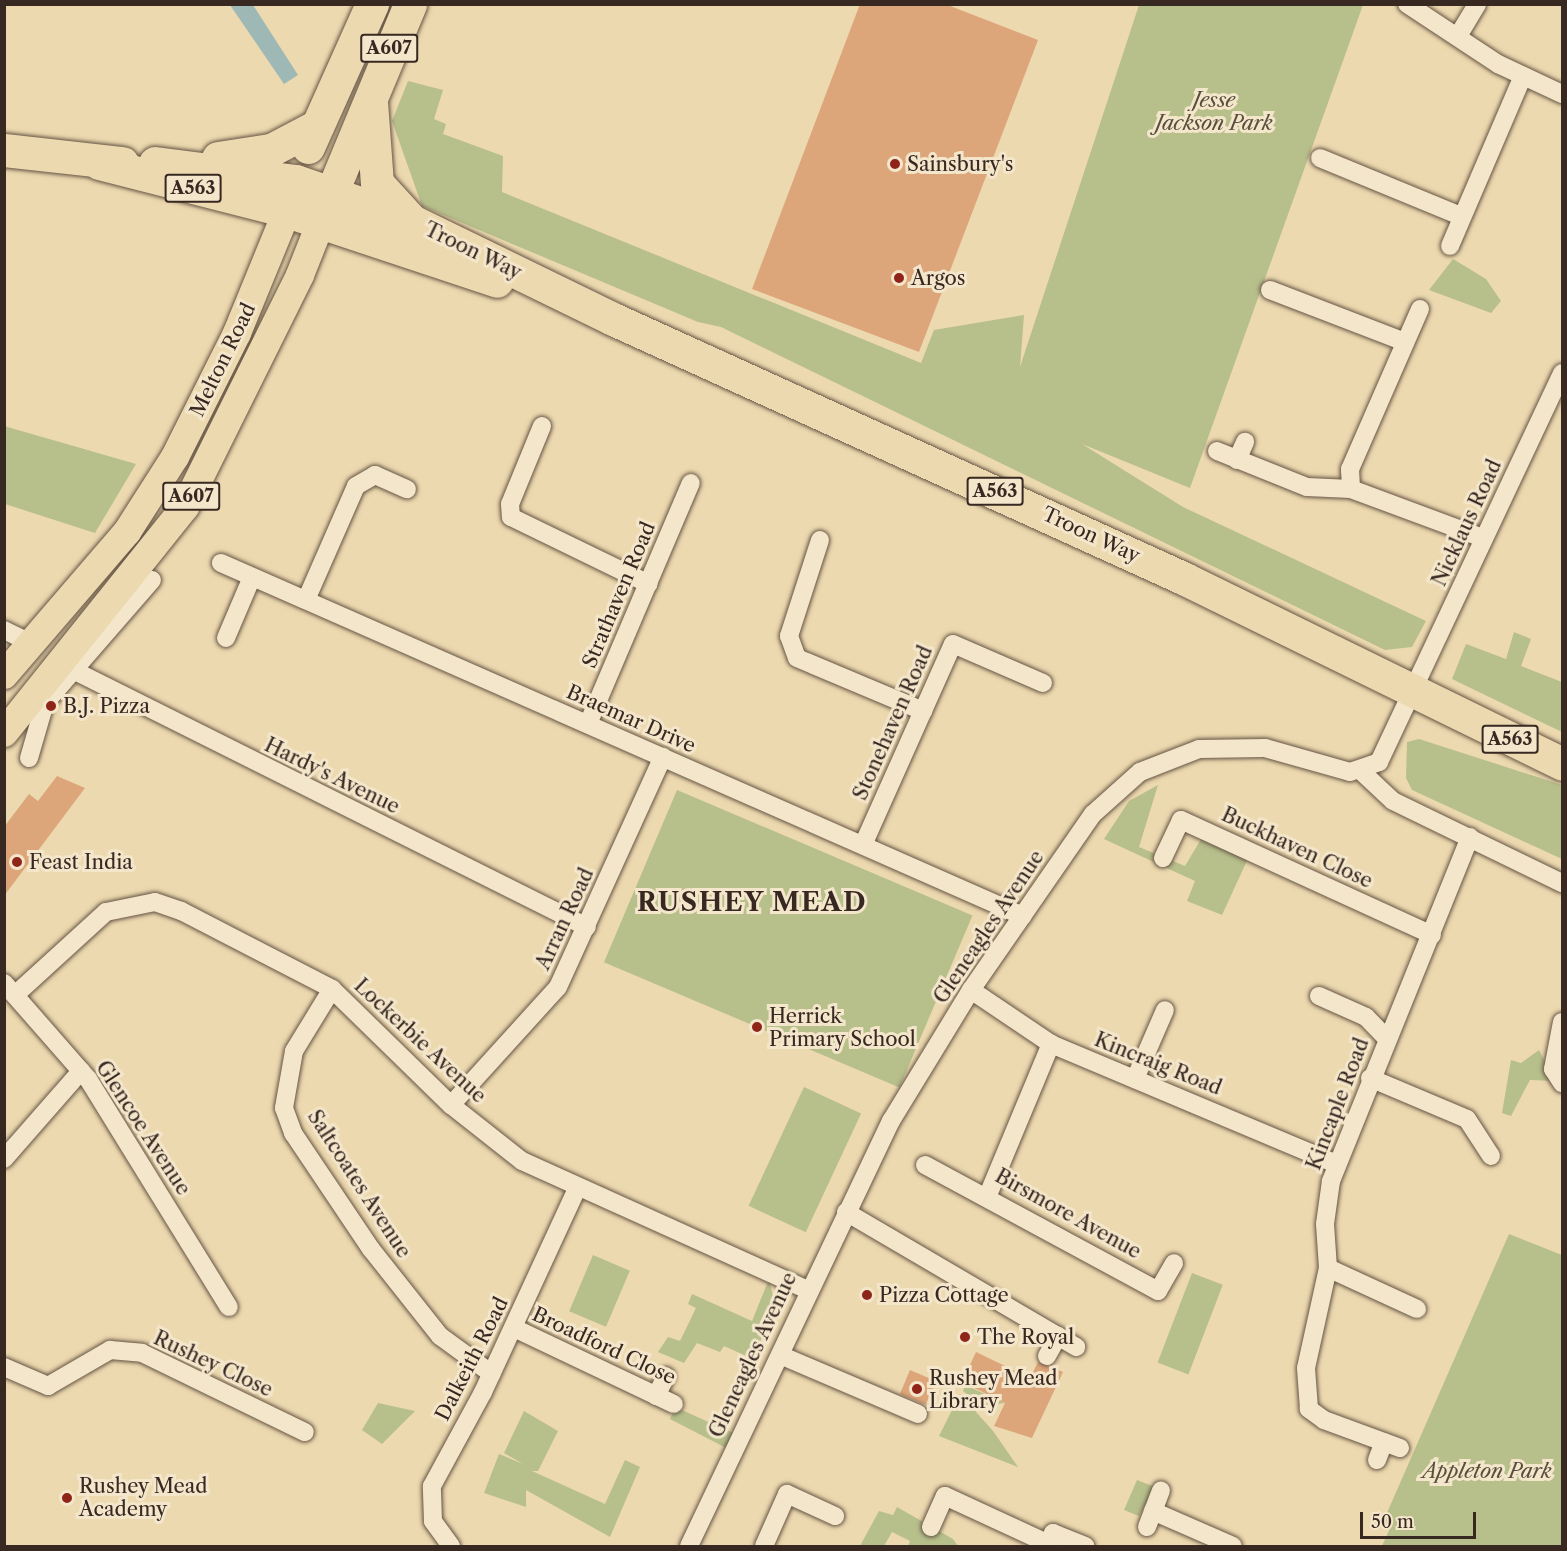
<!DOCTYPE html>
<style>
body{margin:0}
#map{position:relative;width:1567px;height:1551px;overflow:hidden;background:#edd9af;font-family:"Libre Caslon Text",serif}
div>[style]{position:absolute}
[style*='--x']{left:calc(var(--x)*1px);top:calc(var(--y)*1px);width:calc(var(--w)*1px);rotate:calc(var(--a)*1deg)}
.green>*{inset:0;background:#b7bf8b;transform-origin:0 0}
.water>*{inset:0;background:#9db8b5}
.building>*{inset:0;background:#dda67a;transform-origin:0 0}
.roads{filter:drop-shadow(0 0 2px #655445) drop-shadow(0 0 2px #655445)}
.street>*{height:18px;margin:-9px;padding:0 9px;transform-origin:9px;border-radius:9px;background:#f3e6cb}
.primary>*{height:28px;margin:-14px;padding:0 14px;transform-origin:14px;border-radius:14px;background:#edd9af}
.highway>*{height:33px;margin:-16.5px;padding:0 16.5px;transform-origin:16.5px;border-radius:16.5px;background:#edd9af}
.dots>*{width:16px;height:16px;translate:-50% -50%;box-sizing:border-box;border:3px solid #f3e6cb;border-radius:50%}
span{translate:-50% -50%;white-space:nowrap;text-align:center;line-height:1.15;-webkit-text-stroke:6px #f3e6cb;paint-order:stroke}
.shield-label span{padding:2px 4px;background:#f3e6cb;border:2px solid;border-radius:4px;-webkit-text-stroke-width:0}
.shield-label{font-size:18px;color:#382822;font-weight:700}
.park-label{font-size:20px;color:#584e3c;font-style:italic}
.poi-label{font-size:20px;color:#382822}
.left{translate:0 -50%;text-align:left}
.street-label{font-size:20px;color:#382822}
.district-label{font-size:26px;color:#382822;font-weight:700;letter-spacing:1.5px}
.frame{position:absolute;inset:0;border:6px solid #382822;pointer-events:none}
.scale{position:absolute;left:1360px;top:1512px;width:116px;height:27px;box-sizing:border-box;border:3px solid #382822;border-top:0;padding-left:8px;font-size:18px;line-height:21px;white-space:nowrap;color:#382822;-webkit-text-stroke:4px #f3e6cb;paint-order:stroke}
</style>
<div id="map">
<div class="green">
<i style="clip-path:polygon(1139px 5px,1363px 5px,1190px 488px,1082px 444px,1183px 507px,1426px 621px,1412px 647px,1385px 650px,721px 327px,698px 322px,422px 206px,392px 121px,408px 81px,443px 90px,434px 119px,446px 124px,443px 134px,503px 156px,502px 192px,921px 363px,934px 330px,1024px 315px,1020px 367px)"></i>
<i style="clip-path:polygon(1453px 259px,1486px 279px,1501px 301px,1491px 313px,1429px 290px)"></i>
<i style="clip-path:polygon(4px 426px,136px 464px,95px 533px,5px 504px)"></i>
<i style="clip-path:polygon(1514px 632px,1531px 639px,1521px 666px,1562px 682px,1562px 732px,1452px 679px,1466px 644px,1506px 659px)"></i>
<i style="clip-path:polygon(1419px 739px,1562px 785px,1562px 859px,1412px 790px,1406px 778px,1407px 742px)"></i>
<i style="clip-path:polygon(1158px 785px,1139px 847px,1185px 866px,1206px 831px,1251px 852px,1222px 915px,1187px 901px,1195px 881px,1104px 839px,1129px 801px)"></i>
<i style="left:677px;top:790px;width:321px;height:187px;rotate:23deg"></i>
<i style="clip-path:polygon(1539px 1050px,1555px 1081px,1530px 1080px,1511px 1116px,1502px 1113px,1511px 1060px,1521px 1063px)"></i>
<i style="left:804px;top:1087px;width:63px;height:131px;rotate:25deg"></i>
<i style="clip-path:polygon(1509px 1234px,1562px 1255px,1562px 1546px,1382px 1546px,1390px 1528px,1383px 1522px)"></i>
<i style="left:593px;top:1255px;width:40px;height:61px;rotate:23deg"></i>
<i style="left:1192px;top:1273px;width:33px;height:96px;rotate:21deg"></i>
<i style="clip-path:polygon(769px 1279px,775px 1305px,753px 1359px,724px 1346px,720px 1352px,697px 1343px,684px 1363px,658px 1352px,668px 1337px,680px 1341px,696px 1308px,688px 1304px,692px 1294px,752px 1321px)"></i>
<i style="clip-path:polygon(965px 1385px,1005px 1403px,982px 1406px,963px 1391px)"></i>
<i style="clip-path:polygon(960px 1394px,993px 1431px,1018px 1467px,939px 1436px)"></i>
<i style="clip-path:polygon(378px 1403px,415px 1411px,382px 1444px,362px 1430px)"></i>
<i style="clip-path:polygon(675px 1407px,740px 1436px,732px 1451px,670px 1419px)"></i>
<i style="clip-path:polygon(524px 1411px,558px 1431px,538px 1471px,532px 1471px,605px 1504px,625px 1460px,640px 1467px,610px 1537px,526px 1490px,526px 1507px,484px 1493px,499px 1454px,523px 1464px,504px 1453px)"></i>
<i style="clip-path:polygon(1137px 1480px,1155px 1487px,1139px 1516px,1124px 1510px)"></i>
<i style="clip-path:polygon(897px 1507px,953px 1539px,958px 1546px,908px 1546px,910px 1541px,892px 1532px,884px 1546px,860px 1546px,879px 1511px,893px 1515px)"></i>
</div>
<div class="water">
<i style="clip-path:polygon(230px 5px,253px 5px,298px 75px,284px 84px)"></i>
</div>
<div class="building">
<i style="clip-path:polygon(860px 4px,945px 4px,1038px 40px,919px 352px,752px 289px)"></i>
<i style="clip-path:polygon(57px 776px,85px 788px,4px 896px,4px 827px,29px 794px,38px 801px)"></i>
<i style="clip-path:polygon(976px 1352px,1030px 1378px,1038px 1362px,1063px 1372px,1032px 1438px,994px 1426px,1005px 1403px,962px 1382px)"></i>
<i style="left:910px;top:1370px;width:28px;height:26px;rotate:23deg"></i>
</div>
<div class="roads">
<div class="street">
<i style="--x:1407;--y:4;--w:109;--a:33.4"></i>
<i style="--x:1498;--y:64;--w:71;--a:25.1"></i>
<i style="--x:1458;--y:36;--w:37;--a:-59"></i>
<i style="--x:1320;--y:158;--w:152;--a:22.4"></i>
<i style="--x:1450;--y:246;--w:185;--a:-66.8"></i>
<i style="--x:1270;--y:290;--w:145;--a:21.1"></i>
<i style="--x:1420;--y:309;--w:175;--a:113.6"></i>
<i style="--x:1350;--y:469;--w:20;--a:87"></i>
<i style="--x:1351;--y:489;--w:141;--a:20.4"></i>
<i style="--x:542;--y:426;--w:84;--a:112.3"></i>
<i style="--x:510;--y:504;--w:13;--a:86"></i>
<i style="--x:511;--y:517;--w:153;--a:25.9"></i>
<i style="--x:1217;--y:451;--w:97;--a:21.8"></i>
<i style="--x:1307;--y:487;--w:44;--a:2.6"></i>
<i style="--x:1237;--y:460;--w:20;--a:-66"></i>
<i style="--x:820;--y:540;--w:101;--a:107.9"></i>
<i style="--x:789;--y:636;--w:23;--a:70"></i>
<i style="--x:797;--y:658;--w:137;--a:22.8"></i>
<i style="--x:221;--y:563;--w:876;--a:23.76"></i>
<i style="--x:306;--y:600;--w:124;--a:-66.3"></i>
<i style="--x:356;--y:486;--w:22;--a:-30"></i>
<i style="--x:375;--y:475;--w:35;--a:24"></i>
<i style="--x:4;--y:630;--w:32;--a:26"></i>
<i style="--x:226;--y:638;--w:66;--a:-66.9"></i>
<i style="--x:59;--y:663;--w:590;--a:26.57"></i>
<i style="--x:588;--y:724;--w:262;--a:-66.9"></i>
<i style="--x:29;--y:758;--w:57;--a:-73.8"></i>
<i style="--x:45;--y:703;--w:163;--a:-49"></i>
<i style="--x:1362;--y:772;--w:42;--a:43.1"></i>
<i style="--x:1393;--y:801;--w:188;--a:25.9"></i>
<i style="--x:863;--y:845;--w:220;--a:-65.9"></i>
<i style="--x:953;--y:644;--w:98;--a:23.4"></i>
<i style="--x:1163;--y:858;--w:42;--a:-64.7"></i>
<i style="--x:1181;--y:820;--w:276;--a:24.6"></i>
<i style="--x:4;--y:983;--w:128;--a:48.8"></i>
<i style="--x:88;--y:1079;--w:268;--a:58.3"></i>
<i style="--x:332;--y:989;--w:73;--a:121.5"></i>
<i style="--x:294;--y:1051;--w:58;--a:100"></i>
<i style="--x:284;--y:1108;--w:27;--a:70"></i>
<i style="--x:293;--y:1133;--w:140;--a:56.1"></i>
<i style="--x:371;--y:1249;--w:111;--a:51.6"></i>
<i style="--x:440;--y:1336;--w:64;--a:36.2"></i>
<i style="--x:971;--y:990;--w:97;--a:34"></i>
<i style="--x:1051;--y:1044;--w:310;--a:22.8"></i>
<i style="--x:15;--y:995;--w:123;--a:-42.4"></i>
<i style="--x:106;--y:912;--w:50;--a:-11.5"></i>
<i style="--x:155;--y:902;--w:28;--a:19"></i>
<i style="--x:181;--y:911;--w:170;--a:27.3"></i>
<i style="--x:332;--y:989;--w:166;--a:44.3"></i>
<i style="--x:451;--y:1105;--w:90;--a:38.3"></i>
<i style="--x:522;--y:1161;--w:314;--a:24.3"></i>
<i style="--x:1319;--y:996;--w:51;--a:24.1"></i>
<i style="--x:1366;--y:1017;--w:30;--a:46"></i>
<i style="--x:1562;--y:1022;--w:48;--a:100.8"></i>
<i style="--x:1553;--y:1069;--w:17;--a:57"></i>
<i style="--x:1370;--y:1078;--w:105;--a:22.9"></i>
<i style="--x:1467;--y:1119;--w:44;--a:57"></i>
<i style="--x:1135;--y:1079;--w:75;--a:-66.5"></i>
<i style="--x:451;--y:1105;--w:159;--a:-47.8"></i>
<i style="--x:558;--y:987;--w:253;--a:-65.5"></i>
<i style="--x:4;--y:1159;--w:117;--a:-48.8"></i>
<i style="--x:925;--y:1165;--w:265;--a:28.4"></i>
<i style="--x:1158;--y:1291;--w:32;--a:-60"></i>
<i style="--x:988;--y:1195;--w:164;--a:-67.4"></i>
<i style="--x:846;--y:1212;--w:267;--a:30.4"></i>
<i style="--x:1328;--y:1268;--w:98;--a:24.7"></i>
<i style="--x:514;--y:1328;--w:177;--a:25.4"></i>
<i style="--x:780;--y:1355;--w:150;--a:23.1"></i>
<i style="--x:1047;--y:1356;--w:23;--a:-61"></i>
<i style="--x:4;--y:1367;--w:48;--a:23.4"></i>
<i style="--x:48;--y:1386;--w:72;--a:-30.1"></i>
<i style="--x:110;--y:1350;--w:32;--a:5"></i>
<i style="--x:142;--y:1353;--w:181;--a:25.9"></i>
<i style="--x:656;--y:1396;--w:22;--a:-63"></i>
<i style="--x:1400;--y:1448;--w:81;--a:-159.8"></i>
<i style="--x:1324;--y:1420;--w:19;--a:-144"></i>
<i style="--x:1309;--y:1409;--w:41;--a:-94.2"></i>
<i style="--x:1306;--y:1368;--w:102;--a:-77.6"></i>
<i style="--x:1328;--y:1268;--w:44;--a:-93.9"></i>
<i style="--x:1325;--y:1224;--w:43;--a:-82.1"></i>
<i style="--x:1331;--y:1181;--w:371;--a:-68"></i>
<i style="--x:1377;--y:1460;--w:19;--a:-69"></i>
<i style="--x:1153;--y:1511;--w:87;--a:23.6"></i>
<i style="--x:931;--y:1527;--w:34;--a:-66"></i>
<i style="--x:945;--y:1496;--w:115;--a:24.8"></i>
<i style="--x:1147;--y:1527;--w:39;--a:-69"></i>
<i style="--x:451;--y:1546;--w:31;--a:-126"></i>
<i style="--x:433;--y:1521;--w:35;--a:-92"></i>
<i style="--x:432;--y:1486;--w:107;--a:-61.5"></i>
<i style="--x:483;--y:1392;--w:224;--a:-65.2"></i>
<i style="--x:689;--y:1546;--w:471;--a:-64.6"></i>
<i style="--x:891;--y:1121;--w:153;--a:-58.6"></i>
<i style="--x:971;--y:990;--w:214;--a:-55.3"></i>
<i style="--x:1093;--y:814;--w:63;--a:-41.8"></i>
<i style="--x:1140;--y:772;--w:63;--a:-21.3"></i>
<i style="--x:1199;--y:749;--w:66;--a:-0.9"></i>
<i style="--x:1265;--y:748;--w:88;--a:15.8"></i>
<i style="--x:1350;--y:772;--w:31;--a:-19"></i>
<i style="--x:1379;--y:762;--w:430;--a:-64.8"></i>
<i style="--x:764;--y:1546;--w:57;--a:-66.1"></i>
<i style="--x:787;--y:1494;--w:53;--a:24.6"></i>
<i style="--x:1048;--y:1546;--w:14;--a:-69"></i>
<i style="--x:1053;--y:1533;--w:35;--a:22"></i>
</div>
<div class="primary">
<i style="--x:4;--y:675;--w:189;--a:-49.3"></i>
<i style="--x:127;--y:532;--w:89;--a:-57.4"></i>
<i style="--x:175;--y:457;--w:139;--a:-63.4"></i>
<i style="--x:237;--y:333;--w:132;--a:-67.7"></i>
<i style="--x:4;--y:733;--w:290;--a:-51.3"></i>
<i style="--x:185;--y:507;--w:259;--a:-63.6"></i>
<i style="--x:300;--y:275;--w:57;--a:-68.4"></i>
</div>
<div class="highway">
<i style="--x:371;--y:102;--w:81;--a:85.8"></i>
<i style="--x:377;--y:183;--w:46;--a:47.6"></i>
<i style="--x:308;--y:147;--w:157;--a:-65.9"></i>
<i style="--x:4;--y:150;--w:119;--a:6.3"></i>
<i style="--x:218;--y:158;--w:54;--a:-8.6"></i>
<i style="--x:271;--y:150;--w:52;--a:-27.6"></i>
<i style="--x:99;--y:163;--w:194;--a:14.3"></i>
<i style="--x:287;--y:211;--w:221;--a:18.4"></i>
<i style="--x:155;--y:163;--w:142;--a:7.3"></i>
<i style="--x:296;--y:181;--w:123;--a:19"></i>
<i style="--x:412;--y:221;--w:224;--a:26"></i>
<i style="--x:613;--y:319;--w:628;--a:24.44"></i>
<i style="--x:1185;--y:579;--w:420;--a:26.1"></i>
<i style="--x:324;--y:211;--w:224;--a:-67.4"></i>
</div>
</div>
<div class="dots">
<i style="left:895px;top:164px;background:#8f2418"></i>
<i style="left:899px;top:278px;background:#8f2418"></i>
<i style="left:51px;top:706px;background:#8f2418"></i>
<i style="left:17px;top:862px;background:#8f2418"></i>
<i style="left:757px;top:1027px;background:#8f2418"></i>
<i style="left:867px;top:1295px;background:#8f2418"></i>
<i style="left:965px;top:1337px;background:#8f2418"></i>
<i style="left:917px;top:1389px;background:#8f2418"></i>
<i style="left:67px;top:1498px;background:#8f2418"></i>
</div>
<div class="shield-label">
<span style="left:389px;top:48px">A607</span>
<span style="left:193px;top:188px">A563</span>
<span style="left:995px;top:491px">A563</span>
<span style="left:191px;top:496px">A607</span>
<span style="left:1510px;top:739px">A563</span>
</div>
<div class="park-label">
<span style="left:1214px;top:112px">Jesse<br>Jackson Park</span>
<span style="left:1487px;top:1471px">Appleton Park</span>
</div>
<div class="poi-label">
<span class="left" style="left:907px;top:164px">Sainsbury's</span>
<span class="left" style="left:911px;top:278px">Argos</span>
<span class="left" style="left:63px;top:706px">B.J. Pizza</span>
<span class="left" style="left:29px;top:862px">Feast India</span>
<span class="left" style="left:769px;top:1028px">Herrick<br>Primary School</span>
<span class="left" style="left:879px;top:1295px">Pizza Cottage</span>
<span class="left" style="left:977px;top:1337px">The Royal</span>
<span class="left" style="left:929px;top:1390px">Rushey Mead<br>Library</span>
<span class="left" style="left:79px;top:1498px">Rushey Mead<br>Academy</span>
</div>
<div class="street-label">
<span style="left:473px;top:251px;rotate:26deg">Troon Way</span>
<span style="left:223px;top:360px;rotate:-64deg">Melton Road</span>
<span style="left:1467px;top:523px;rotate:-65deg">Nicklaus Road</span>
<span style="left:1091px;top:535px;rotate:25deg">Troon Way</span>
<span style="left:619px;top:595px;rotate:-67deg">Strathaven Road</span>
<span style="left:631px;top:719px;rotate:24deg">Braemar Drive</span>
<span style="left:893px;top:723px;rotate:-66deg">Stonehaven Road</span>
<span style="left:332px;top:776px;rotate:26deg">Hardy's Avenue</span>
<span style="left:1297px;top:848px;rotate:25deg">Buckhaven Close</span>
<span style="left:565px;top:919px;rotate:-65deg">Arran Road</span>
<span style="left:989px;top:927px;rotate:-56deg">Gleneagles Avenue</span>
<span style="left:420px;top:1041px;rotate:43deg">Lockerbie Avenue</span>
<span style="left:1158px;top:1064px;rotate:22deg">Kincraig Road</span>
<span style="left:1338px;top:1104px;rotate:-69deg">Kincaple Road</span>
<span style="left:143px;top:1128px;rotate:57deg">Glencoe Avenue</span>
<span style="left:359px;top:1184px;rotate:57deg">Saltcoates Avenue</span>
<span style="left:1068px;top:1214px;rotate:29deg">Birsmore Avenue</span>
<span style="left:604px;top:1346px;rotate:25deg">Broadford Close</span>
<span style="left:753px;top:1355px;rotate:-65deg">Gleneagles Avenue</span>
<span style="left:472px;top:1359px;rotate:-63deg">Dalkeith Road</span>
<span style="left:213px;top:1364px;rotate:25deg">Rushey Close</span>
</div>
<div class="district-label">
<span style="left:752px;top:903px">RUSHEY MEAD</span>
</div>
<div class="frame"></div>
<div class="scale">50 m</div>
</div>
